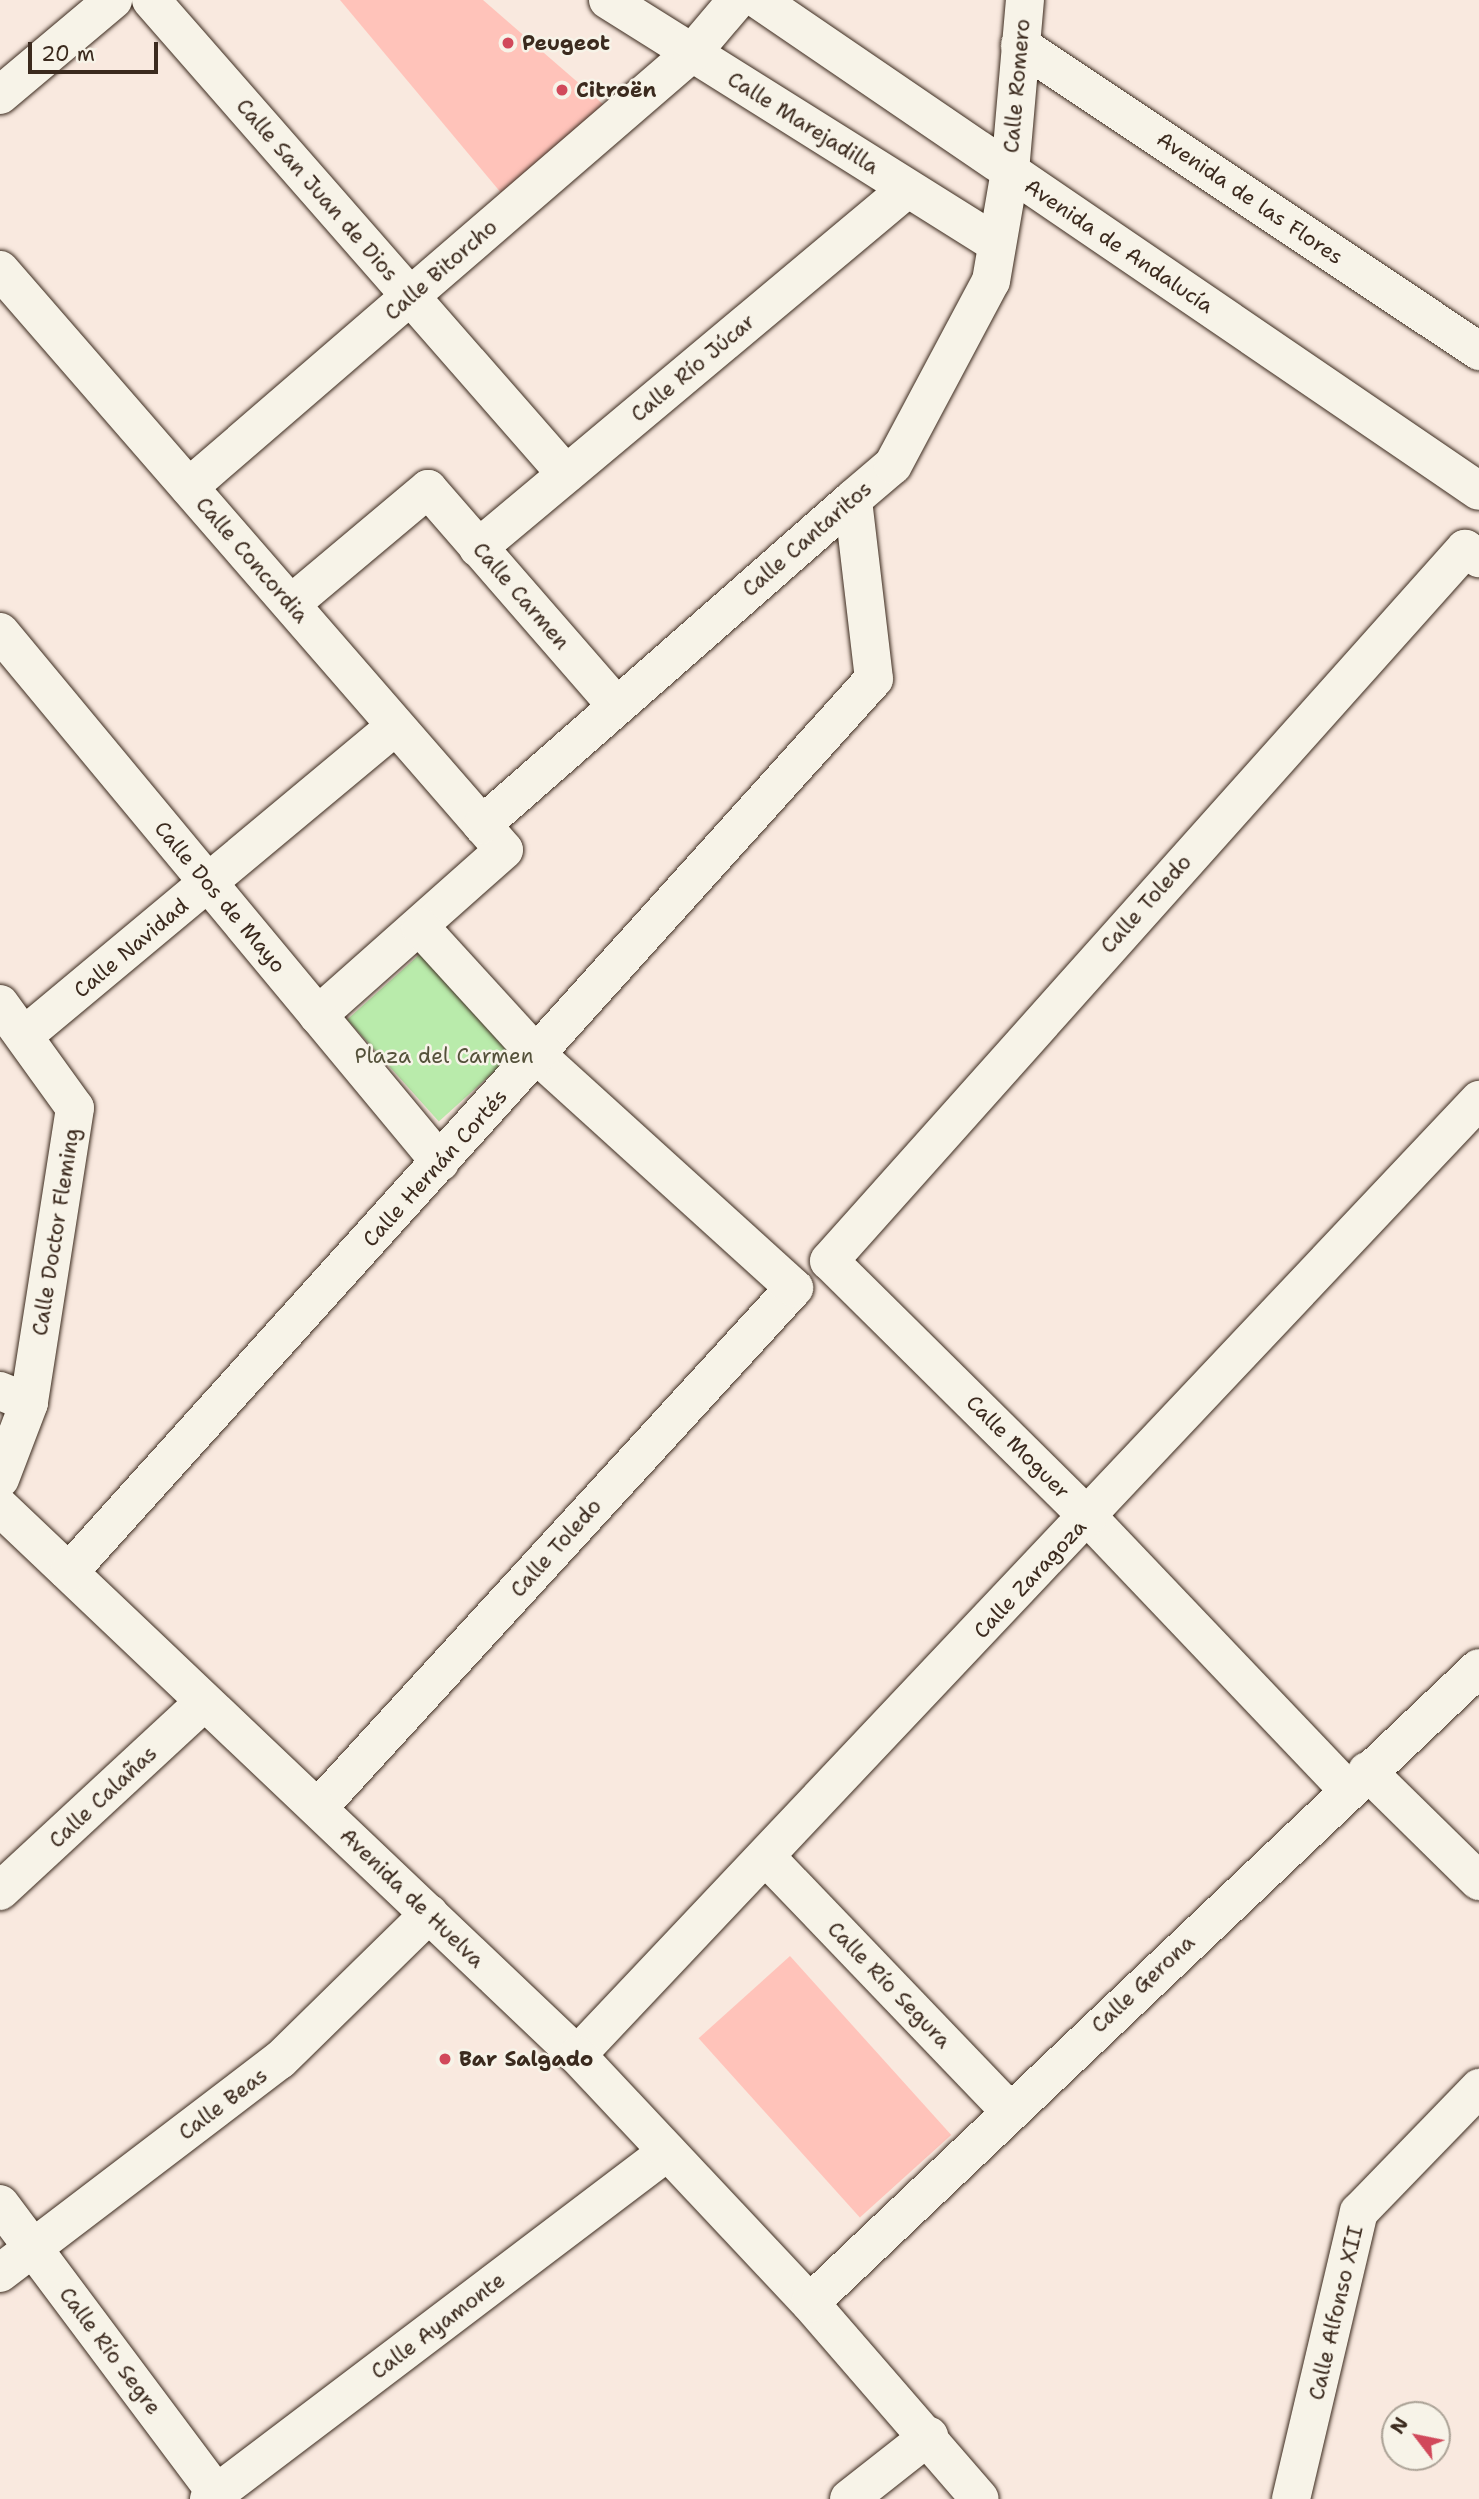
<!DOCTYPE html>
<meta charset="utf-8">
<style>
body{margin:0}
#map{position:relative;width:1479px;height:2499px;overflow:hidden;background:#f9e9df;font-family:"Shantell Sans",sans-serif}
div>[style]{position:absolute}
[style*='--x']{left:calc(var(--x)*1px);top:calc(var(--y)*1px);width:calc(var(--w)*1px);rotate:calc(var(--a)*1deg)}
.green>*{inset:0;background:#b9ebab;transform-origin:0 0}
.building>*{inset:0;background:#ffc3ba;transform-origin:0 0}
.roads{filter:drop-shadow(0 0 2px #3b2a1e) drop-shadow(0 0 2px #3b2a1e)}
.minor>*{height:38px;margin:-19px;padding:0 19px;transform-origin:19px;border-radius:19px;background:#f7f3e8}
.tertiary>*{height:38px;margin:-19px;padding:0 19px;transform-origin:19px;border-radius:19px;background:#f7f3e8}
.trunk>*{height:38px;margin:-19px;padding:0 19px;transform-origin:19px;border-radius:19px;background:#f7f3e8}
.dots>*{width:19px;height:19px;translate:-50% -50%;box-sizing:border-box;border:4px solid #f7f3e8;border-radius:50%}
span{translate:-50% -50%;white-space:nowrap;text-align:center;line-height:1.15;-webkit-text-stroke:5px #f7f3e8;paint-order:stroke}
.poi-label{font-size:21px;color:#3b2a1e;font-weight:700}
.left{translate:0 -50%;text-align:left}
.street-label{font-size:21px;color:#3b2a1e}
.park-label{font-size:21px;color:#54513a}
.north{position:absolute;left:1381px;top:2401px;width:70px;height:70px;box-sizing:border-box;background:#f7f3e8;border:2px solid #aca397;border-radius:50%;rotate:302deg;font-size:19px;font-weight:700;line-height:28px;text-align:center;color:#3b2a1e}
.north::after{content:'';display:block;margin:auto;width:24px;height:32px;background:#d1495b;clip-path:polygon(50% 0,100% 100%,50% 72%,0 100%)}
.scale{position:absolute;left:28px;top:42px;width:130px;height:32px;box-sizing:border-box;border:4px solid #3b2a1e;border-top:0;padding-left:9px;font-size:21px;line-height:24px;white-space:nowrap;color:#3b2a1e;-webkit-text-stroke:5px #f7f3e8;paint-order:stroke}
</style>
<div id="map">
<div class="green">
<i style="left:420px;top:954px;width:137px;height:98px;rotate:48deg"></i>
</div>
<div class="building">
<i style="clip-path:polygon(340px 0,483px 0,604px 105px,502px 194px)"></i>
<i style="left:790px;top:1956px;width:241px;height:123px;rotate:48deg"></i>
</div>
<div class="roads">
<div class="minor">
<i style="--x:151;--y:0;--w:630;--a:48.8"></i>
<i style="--x:0;--y:270;--w:768;--a:49.01"></i>
<i style="--x:504;--y:850;--w:249;--a:138.4"></i>
<i style="--x:189;--y:487;--w:664;--a:-40.79"></i>
<i style="--x:478;--y:548;--w:559;--a:-39.92"></i>
<i style="--x:291;--y:604;--w:179;--a:-40"></i>
<i style="--x:428;--y:489;--w:284;--a:49"></i>
<i style="--x:0;--y:632;--w:689;--a:50.3"></i>
<i style="--x:482;--y:825;--w:494;--a:-41.3"></i>
<i style="--x:26;--y:1034;--w:481;--a:-39.8"></i>
<i style="--x:0;--y:1391;--w:31;--a:22"></i>
<i style="--x:1367;--y:1771;--w:157;--a:44.5"></i>
<i style="--x:1348;--y:1790;--w:377;--a:-133.6"></i>
<i style="--x:1088;--y:1517;--w:364;--a:-135.3"></i>
<i style="--x:829;--y:1261;--w:955;--a:-48.23"></i>
<i style="--x:1465;--y:549;--w:17;--a:33"></i>
<i style="--x:318;--y:1808;--w:705;--a:-47.53"></i>
<i style="--x:794;--y:1288;--w:347;--a:-137.8"></i>
<i style="--x:537;--y:1055;--w:173;--a:-132.4"></i>
<i style="--x:768;--y:1859;--w:349;--a:46.2"></i>
<i style="--x:0;--y:1891;--w:278;--a:-42.8"></i>
<i style="--x:577;--y:2055;--w:1314;--a:-46.63"></i>
<i style="--x:0;--y:2204;--w:369;--a:53.2"></i>
<i style="--x:0;--y:2273;--w:352;--a:-37.3"></i>
<i style="--x:280;--y:2060;--w:209;--a:-44.4"></i>
<i style="--x:209;--y:2499;--w:575;--a:-37.15"></i>
<i style="--x:1291;--y:2499;--w:295;--a:-76.7"></i>
<i style="--x:1359;--y:2212;--w:173;--a:-45.9"></i>
</div>
<div class="tertiary">
<i style="--x:608;--y:0;--w:459;--a:32.1"></i>
<i style="--x:1020;--y:45;--w:552;--a:33.69"></i>
<i style="--x:692;--y:53;--w:70;--a:-49.7"></i>
<i style="--x:0;--y:95;--w:148;--a:-40.1"></i>
<i style="--x:0;--y:1004;--w:128;--a:54.2"></i>
<i style="--x:75;--y:1108;--w:299;--a:98.9"></i>
<i style="--x:29;--y:1403;--w:81;--a:110.9"></i>
<i style="--x:0;--y:1507;--w:796;--a:43.52"></i>
<i style="--x:577;--y:2055;--w:340;--a:46.8"></i>
<i style="--x:810;--y:2303;--w:259;--a:49.1"></i>
<i style="--x:69;--y:1572;--w:1202;--a:-47.97"></i>
<i style="--x:874;--y:679;--w:181;--a:-96.7"></i>
<i style="--x:853;--y:499;--w:52;--a:-40.4"></i>
<i style="--x:893;--y:465;--w:208;--a:-62"></i>
<i style="--x:991;--y:281;--w:112;--a:-80.2"></i>
<i style="--x:1010;--y:171;--w:172;--a:-85"></i>
<i style="--x:810;--y:2303;--w:922;--a:-43.51"></i>
<i style="--x:849;--y:2499;--w:102;--a:-38.2"></i>
</div>
<div class="trunk">
<i style="--x:759;--y:0;--w:871;--a:34.29"></i>
</div>
</div>
<div class="dots">
<i style="left:508px;top:43px;background:#d1495b"></i>
<i style="left:562px;top:90px;background:#d1495b"></i>
<i style="left:445px;top:2059px;background:#d1495b"></i>
</div>
<div class="poi-label">
<span class="left" style="left:522px;top:43px">Peugeot</span>
<span class="left" style="left:576px;top:90px">Citroën</span>
<span class="left" style="left:459px;top:2059px">Bar Salgado</span>
</div>
<div class="street-label">
<span style="left:1017px;top:86px;rotate:-85deg">Calle Romero</span>
<span style="left:803px;top:123px;rotate:32deg">Calle Marejadilla</span>
<span style="left:317px;top:190px;rotate:49deg">Calle San Juan de Dios</span>
<span style="left:1250px;top:198px;rotate:34deg">Avenida de las Flores</span>
<span style="left:1119px;top:246px;rotate:34deg">Avenida de Andalucía</span>
<span style="left:441px;top:270px;rotate:-41deg">Calle Bitorcho</span>
<span style="left:693px;top:368px;rotate:-40deg">Calle Río Júcar</span>
<span style="left:807px;top:539px;rotate:-41deg">Calle Cantaritos</span>
<span style="left:252px;top:560px;rotate:49deg">Calle Concordia</span>
<span style="left:521px;top:596px;rotate:49deg">Calle Carmen</span>
<span style="left:220px;top:897px;rotate:50deg">Calle Dos de Mayo</span>
<span style="left:1146px;top:904px;rotate:-48deg">Calle Toledo</span>
<span style="left:131px;top:948px;rotate:-40deg">Calle Navidad</span>
<span style="left:435px;top:1168px;rotate:-48deg">Calle Hernán Cortés</span>
<span style="left:56px;top:1232px;rotate:-81deg">Calle Doctor Fleming</span>
<span style="left:1018px;top:1447px;rotate:45deg">Calle Moguer</span>
<span style="left:556px;top:1548px;rotate:-48deg">Calle Toledo</span>
<span style="left:1030px;top:1579px;rotate:-47deg">Calle Zaragoza</span>
<span style="left:103px;top:1797px;rotate:-43deg">Calle Calañas</span>
<span style="left:412px;top:1898px;rotate:44deg">Avenida de Huelva</span>
<span style="left:1143px;top:1984px;rotate:-43deg">Calle Gerona</span>
<span style="left:889px;top:1985px;rotate:46deg">Calle Río Segura</span>
<span style="left:223px;top:2104px;rotate:-37deg">Calle Beas</span>
<span style="left:1336px;top:2313px;rotate:-77deg">Calle Alfonso XII</span>
<span style="left:438px;top:2326px;rotate:-37deg">Calle Ayamonte</span>
<span style="left:110px;top:2351px;rotate:53deg">Calle Río Segre</span>
</div>
<div class="park-label">
<span style="left:444px;top:1056px">Plaza del Carmen</span>
</div>
<div class="north">N</div>
<div class="scale">20 m</div>
</div>
